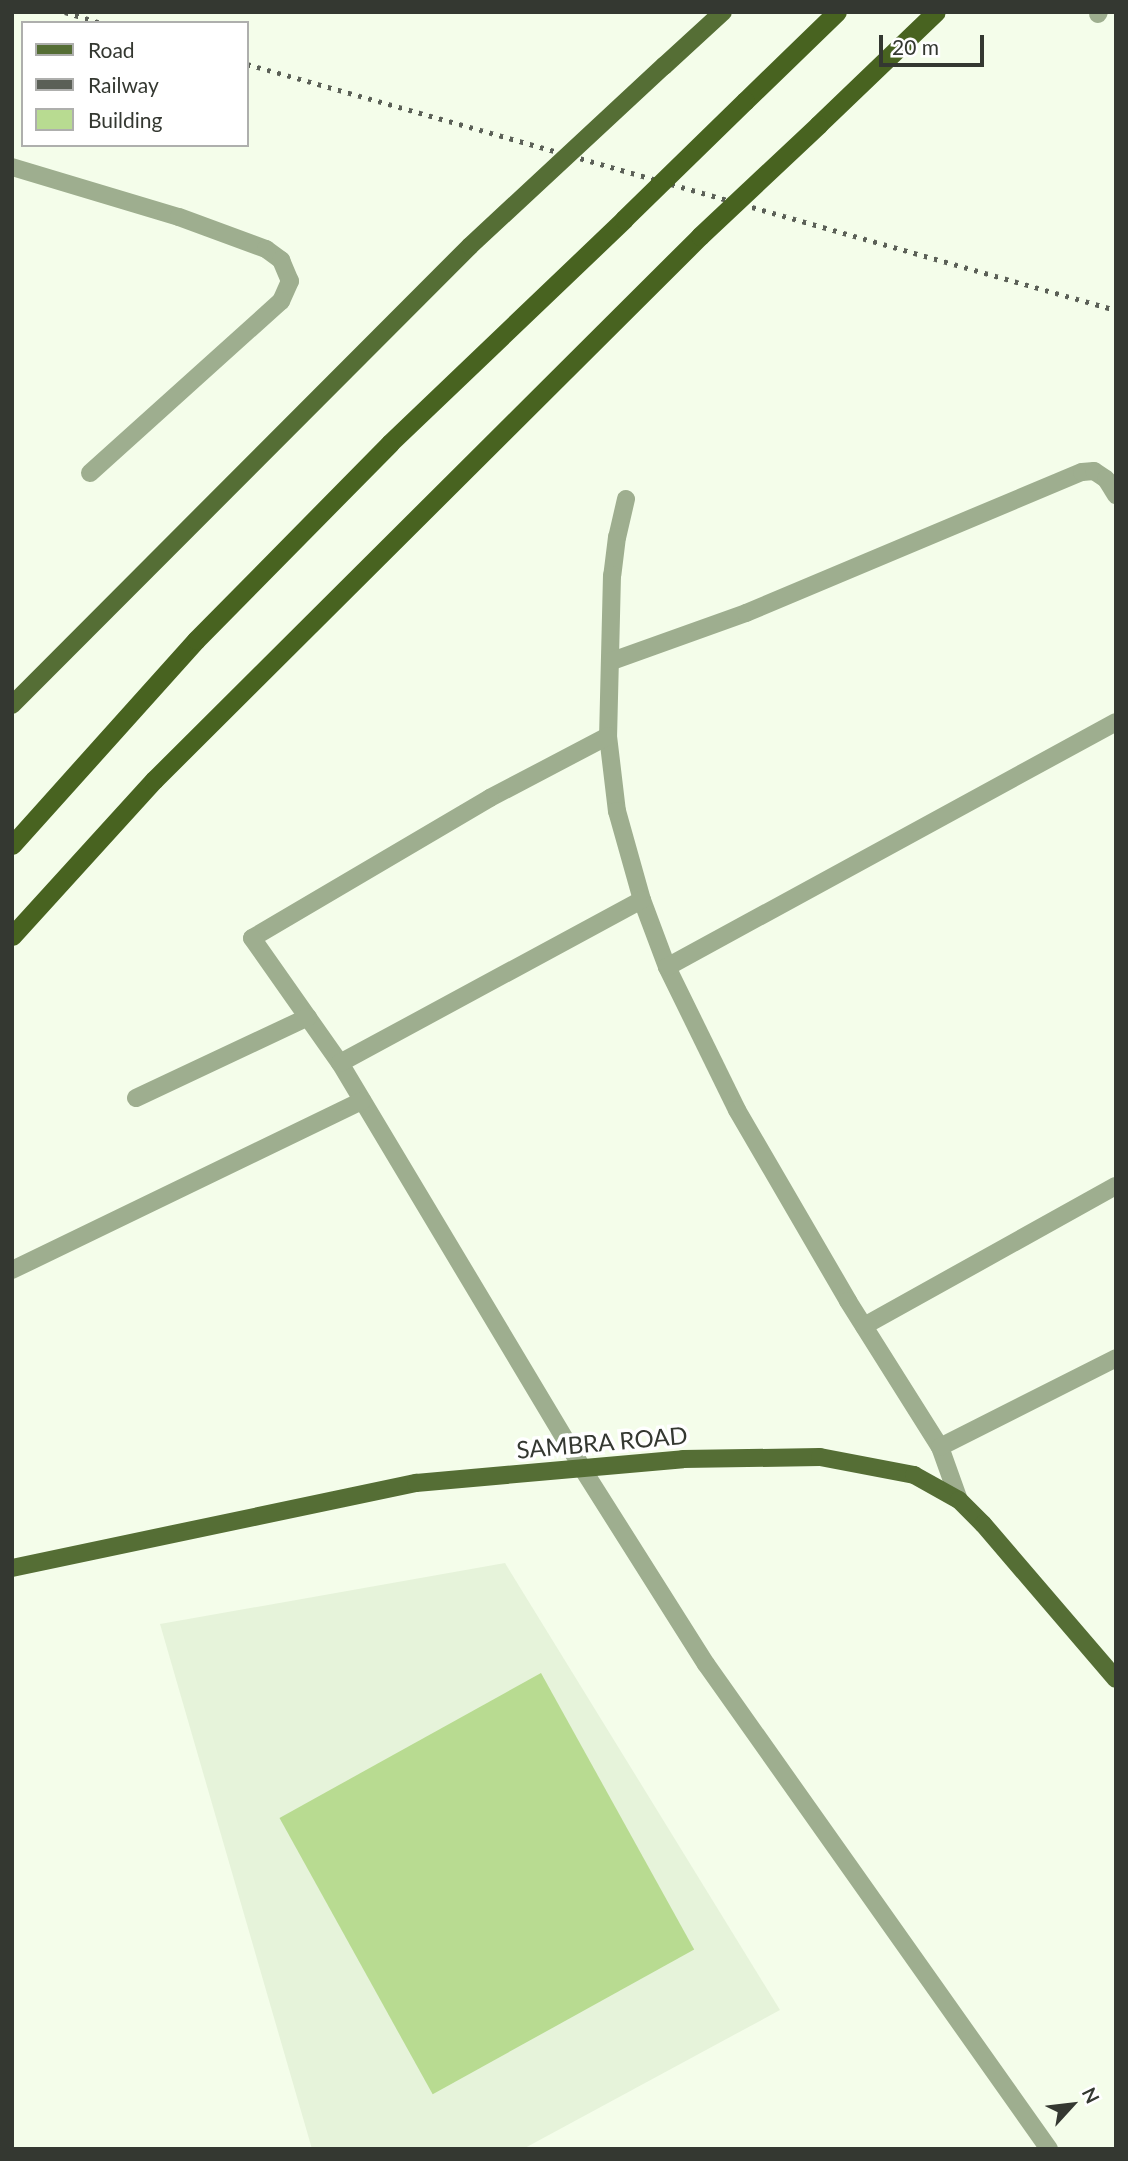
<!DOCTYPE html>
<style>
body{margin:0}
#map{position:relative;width:1128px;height:2161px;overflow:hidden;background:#f4fdea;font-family:Lato,sans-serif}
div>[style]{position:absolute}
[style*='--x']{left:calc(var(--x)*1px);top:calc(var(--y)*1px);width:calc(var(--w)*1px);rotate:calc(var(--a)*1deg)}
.built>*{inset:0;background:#e6f3da}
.building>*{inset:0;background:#b8db91;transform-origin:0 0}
.minor>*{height:18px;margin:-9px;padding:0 9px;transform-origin:9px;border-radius:9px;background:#9eae8f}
.primary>*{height:18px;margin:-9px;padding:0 9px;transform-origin:9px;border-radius:9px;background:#556e35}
.trunk>*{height:19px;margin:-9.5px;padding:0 9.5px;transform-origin:9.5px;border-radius:9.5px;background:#486320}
.rail>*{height:5px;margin-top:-2.5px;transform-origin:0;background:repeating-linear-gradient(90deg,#5b6057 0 3.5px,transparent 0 10.5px)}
.primary-bridge>*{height:18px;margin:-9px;padding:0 9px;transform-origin:9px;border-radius:9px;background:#556e35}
.trunk-bridge>*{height:19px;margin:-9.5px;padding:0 9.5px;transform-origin:9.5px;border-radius:9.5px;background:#486320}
span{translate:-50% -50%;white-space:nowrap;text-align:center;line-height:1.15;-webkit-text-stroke:7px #fff;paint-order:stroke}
.street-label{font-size:24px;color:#343831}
.frame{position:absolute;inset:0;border:14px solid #343831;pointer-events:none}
.legend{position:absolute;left:21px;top:21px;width:228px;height:126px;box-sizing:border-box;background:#fff;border:2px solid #aeafad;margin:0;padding:9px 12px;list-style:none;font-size:21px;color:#343831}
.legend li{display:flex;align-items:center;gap:14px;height:35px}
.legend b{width:35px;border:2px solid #aeafad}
.north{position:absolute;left:1037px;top:2070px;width:70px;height:70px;-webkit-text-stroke:5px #fff;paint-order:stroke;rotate:63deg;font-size:19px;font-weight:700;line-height:28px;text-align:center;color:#343831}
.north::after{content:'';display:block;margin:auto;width:24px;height:32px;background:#343831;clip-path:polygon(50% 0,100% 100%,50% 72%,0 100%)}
.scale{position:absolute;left:879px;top:35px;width:105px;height:32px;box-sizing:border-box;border:4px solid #343831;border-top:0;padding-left:9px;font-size:21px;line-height:24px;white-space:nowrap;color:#343831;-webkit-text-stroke:5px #fff;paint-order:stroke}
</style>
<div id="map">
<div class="built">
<i style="clip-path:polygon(505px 1563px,780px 2010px,523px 2149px,312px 2149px,160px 1624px)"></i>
</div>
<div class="building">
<i style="left:541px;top:1673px;width:316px;height:299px;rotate:61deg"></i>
</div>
<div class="minor">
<i style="--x:1098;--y:14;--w:2;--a:-63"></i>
<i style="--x:12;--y:167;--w:174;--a:16.7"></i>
<i style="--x:179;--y:217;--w:93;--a:20.2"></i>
<i style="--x:266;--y:249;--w:19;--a:36"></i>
<i style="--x:281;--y:260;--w:23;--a:67"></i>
<i style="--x:290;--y:281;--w:22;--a:114"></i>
<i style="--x:281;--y:301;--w:257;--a:138"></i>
<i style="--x:626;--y:499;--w:39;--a:103"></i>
<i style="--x:617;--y:537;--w:38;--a:97"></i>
<i style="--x:612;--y:575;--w:161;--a:91.4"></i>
<i style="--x:608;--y:736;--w:76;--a:83.2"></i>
<i style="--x:617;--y:811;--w:92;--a:74.3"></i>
<i style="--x:642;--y:900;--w:72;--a:69.5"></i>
<i style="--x:667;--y:967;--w:159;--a:63.9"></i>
<i style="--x:737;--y:1110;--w:221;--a:59.8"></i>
<i style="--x:848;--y:1301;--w:173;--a:57.8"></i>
<i style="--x:940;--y:1447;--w:56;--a:70.3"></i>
<i style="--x:612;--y:661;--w:142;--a:-19.7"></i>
<i style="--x:746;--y:613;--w:364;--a:-22.8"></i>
<i style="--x:1082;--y:472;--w:12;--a:-5"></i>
<i style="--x:1094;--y:471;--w:14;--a:34"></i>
<i style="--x:1106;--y:479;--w:19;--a:58"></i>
<i style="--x:608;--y:736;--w:133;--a:152.3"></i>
<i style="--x:490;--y:798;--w:276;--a:149.5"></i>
<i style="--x:252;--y:938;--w:153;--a:54.9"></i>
<i style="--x:340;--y:1063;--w:472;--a:59.1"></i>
<i style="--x:582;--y:1468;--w:232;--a:57.7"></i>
<i style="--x:706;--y:1664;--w:594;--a:54.73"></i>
<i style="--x:667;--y:967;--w:511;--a:-28.62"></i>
<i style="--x:340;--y:1063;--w:343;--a:-28.4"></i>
<i style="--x:136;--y:1098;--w:190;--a:-25.2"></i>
<i style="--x:12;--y:1270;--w:389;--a:-25.8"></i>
<i style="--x:864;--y:1326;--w:288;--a:-29.1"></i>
<i style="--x:940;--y:1447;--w:197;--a:-26.8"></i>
</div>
<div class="primary">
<i style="--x:664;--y:66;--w:80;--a:-42.5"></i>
<i style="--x:12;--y:705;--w:648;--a:-45.06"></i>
<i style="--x:12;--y:1568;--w:413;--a:-11.9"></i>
<i style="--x:416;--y:1483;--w:268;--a:-5.1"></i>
<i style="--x:683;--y:1459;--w:137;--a:-0.8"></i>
<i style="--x:820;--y:1457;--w:96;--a:10.8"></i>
<i style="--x:914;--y:1475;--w:51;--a:29.1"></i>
<i style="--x:959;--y:1500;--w:34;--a:45"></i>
<i style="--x:983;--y:1524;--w:204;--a:49.4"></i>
</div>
<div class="trunk">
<i style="--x:745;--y:101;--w:128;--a:-44.1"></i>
<i style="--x:818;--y:125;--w:163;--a:-43.8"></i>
<i style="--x:12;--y:845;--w:275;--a:-48.1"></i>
<i style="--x:196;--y:640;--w:276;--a:-45.4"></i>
<i style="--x:390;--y:443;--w:324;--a:-43.7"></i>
<i style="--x:12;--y:936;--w:211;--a:-47.7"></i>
<i style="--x:154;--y:780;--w:771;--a:-44.89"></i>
</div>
<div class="rail">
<i style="--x:65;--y:12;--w:39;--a:17"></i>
<i style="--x:247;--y:64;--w:903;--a:15.81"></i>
</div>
<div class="primary-bridge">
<i style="--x:470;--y:246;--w:265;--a:-42.9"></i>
</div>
<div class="trunk-bridge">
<i style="--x:624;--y:219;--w:169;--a:-44.3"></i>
<i style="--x:700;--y:236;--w:162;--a:-43.2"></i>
</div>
<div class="street-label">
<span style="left:602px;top:1442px;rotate:-5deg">SAMBRA ROAD</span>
</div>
<div class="frame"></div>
<ul class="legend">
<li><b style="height:9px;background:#556e35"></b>Road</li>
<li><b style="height:9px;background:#5b6057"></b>Railway</li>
<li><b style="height:19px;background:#b8db91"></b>Building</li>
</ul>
<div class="north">N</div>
<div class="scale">20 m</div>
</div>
